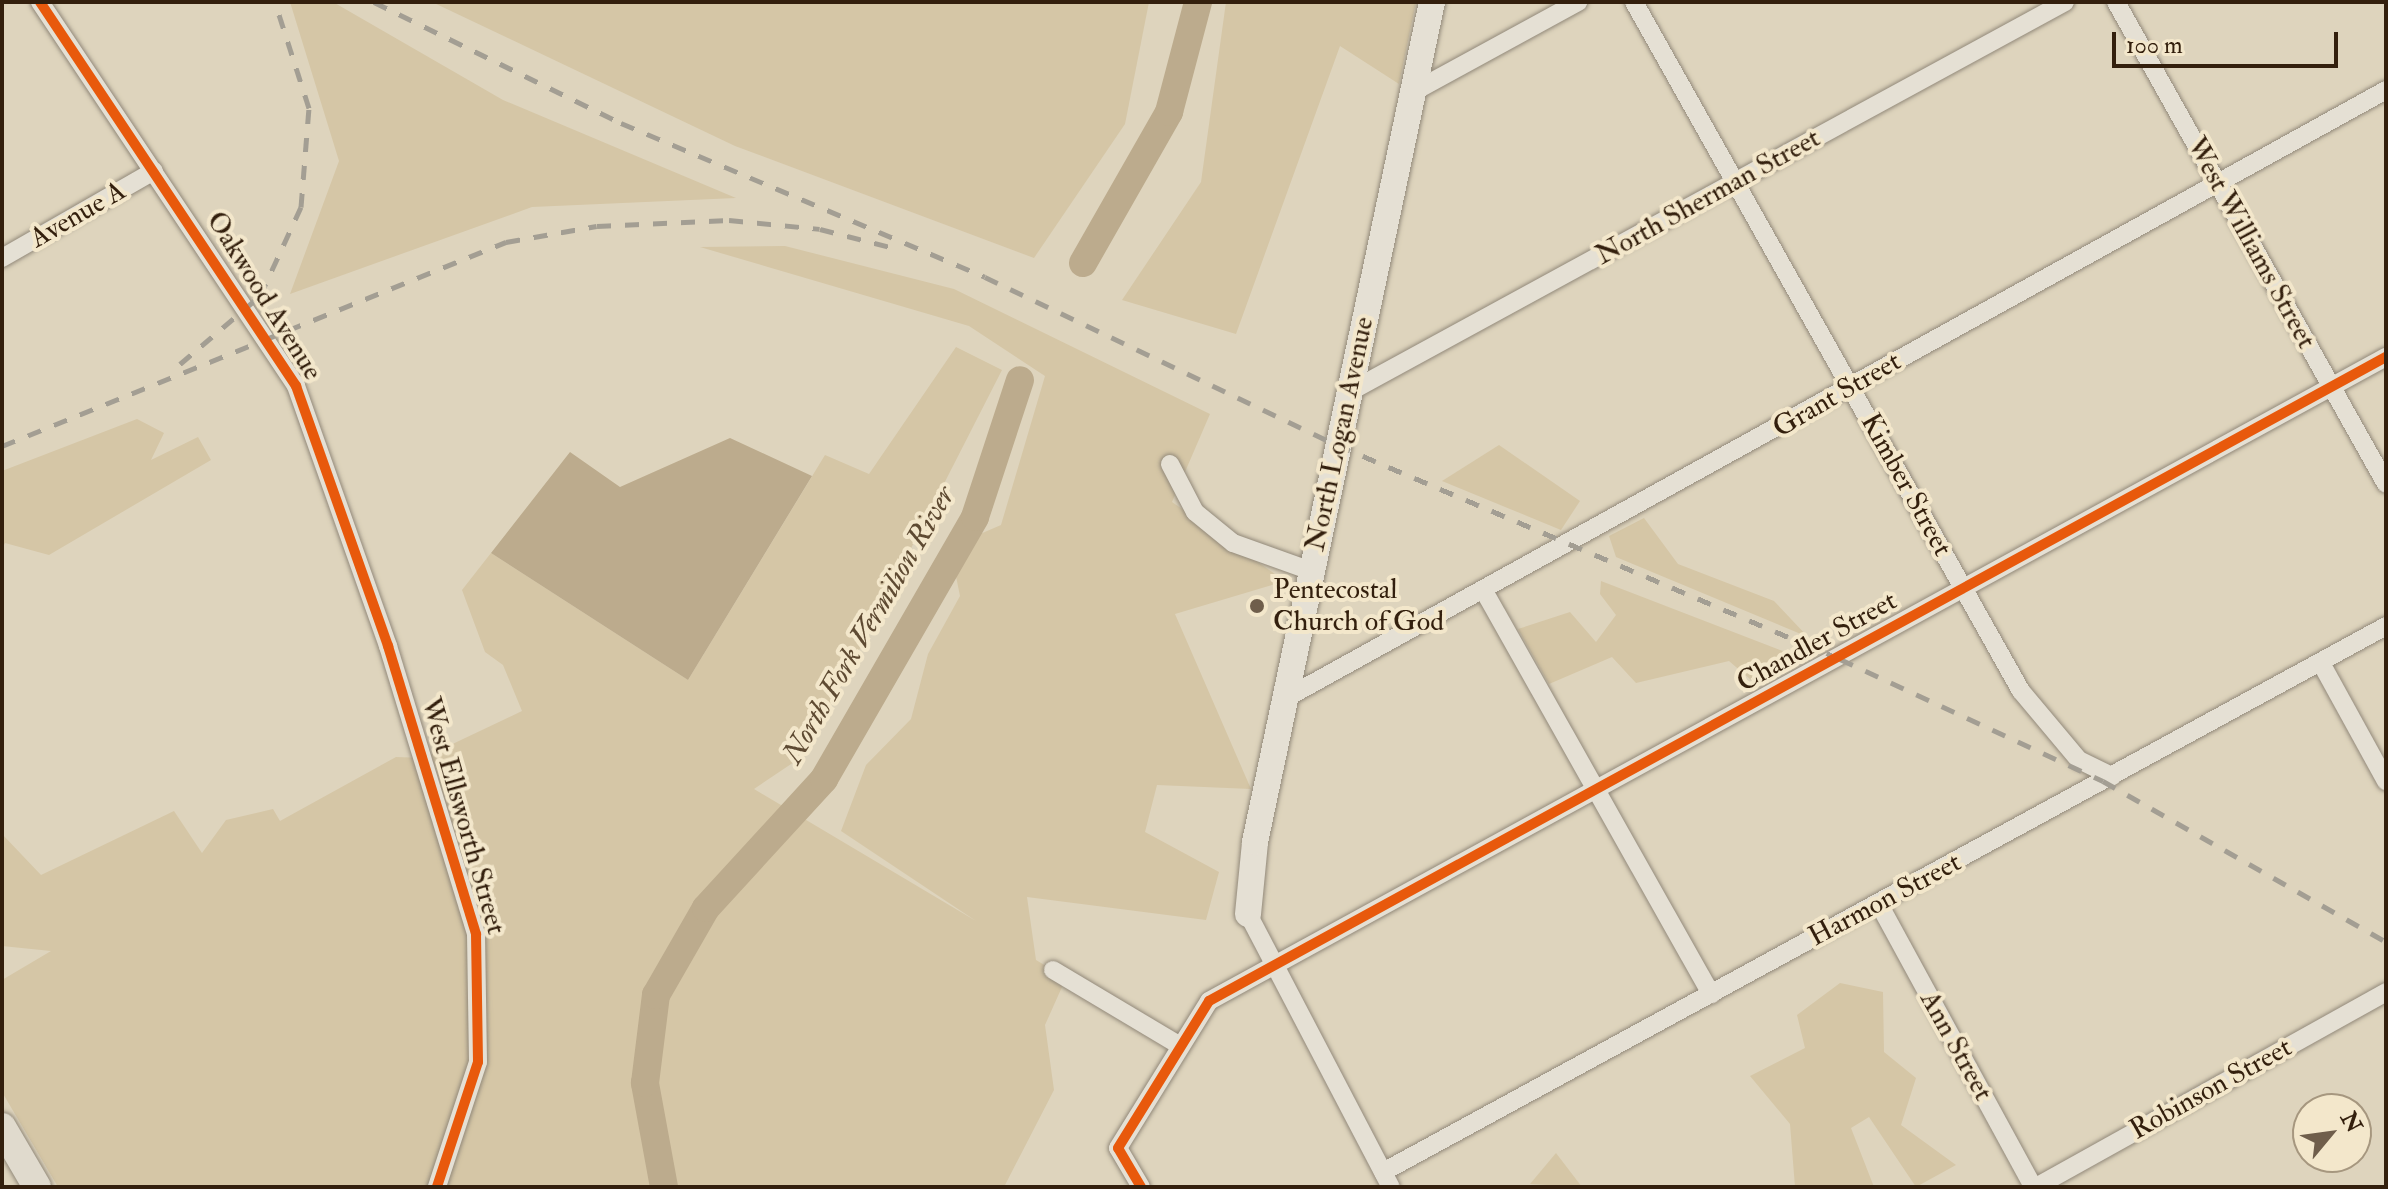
<!DOCTYPE html>
<style>
body{margin:0}
#map{position:relative;width:2388px;height:1189px;overflow:hidden;background:#ded4bd;font-family:"IM FELL Double Pica",serif}
div>[style]{position:absolute}
[style*='--x']{left:calc(var(--x)*1px);top:calc(var(--y)*1px);width:calc(var(--w)*1px);rotate:calc(var(--a)*1deg)}
.green>*{inset:0;background:#d5c6a6}
.water>*{inset:0;background:#bcab8d}
.river>*{height:28px;margin:-14px;padding:0 14px;transform-origin:14px;border-radius:14px;background:#bcab8d}
.roads{filter:drop-shadow(0 0 2px #92897a) drop-shadow(0 0 2px #92897a)}
.street>*{height:18px;margin:-9px;padding:0 9px;transform-origin:9px;border-radius:9px;background:#e5e0d4}
.secondary>*{height:26px;margin:-13px;padding:0 13px;transform-origin:13px;border-radius:13px;background:#e5e0d4}
.primary>*{height:28px;margin:-14px;padding:0 14px;transform-origin:14px;border-radius:14px;background:#e0dacd}
.rail>*{height:5px;margin-top:-2.5px;transform-origin:0;background:repeating-linear-gradient(90deg,#a39e93 0 14px,transparent 0 28px)}
.cycleway>*{height:10px;margin:-5px;padding:0 5px;transform-origin:5px;border-radius:5px;background:#e8590c}
.dots>*{width:22px;height:22px;translate:-50% -50%;box-sizing:border-box;border:4px solid #f3e7cb;border-radius:50%}
span{translate:-50% -50%;white-space:nowrap;text-align:center;line-height:1.15;-webkit-text-stroke:8px #f3e7cb;paint-order:stroke}
.street-label{font-size:28px;color:#331f0d}
.poi-label{font-size:28px;color:#331f0d}
.left{translate:0 -50%;text-align:left}
.water-label{font-size:30px;color:#5e4a32;font-style:italic}
.frame{position:absolute;inset:0;border:4px solid #331f0d;pointer-events:none}
.north{position:absolute;left:2292px;top:1093px;width:80px;height:80px;box-sizing:border-box;background:#f3e7cb;border:2px solid #a6977f;border-radius:50%;rotate:61deg;font-size:22px;font-weight:700;line-height:32px;text-align:center;color:#331f0d}
.north::after{content:'';display:block;margin:auto;width:28px;height:36px;background:#6f5e4b;clip-path:polygon(50% 0,100% 100%,50% 72%,0 100%)}
.scale{position:absolute;left:2112px;top:32px;width:226px;height:36px;box-sizing:border-box;border:4px solid #331f0d;border-top:0;padding-left:10px;font-size:24px;line-height:28px;white-space:nowrap;color:#331f0d;-webkit-text-stroke:6px #f3e7cb;paint-order:stroke}
</style>
<div id="map">
<div class="green">
<i style="clip-path:polygon(290px 2px,333px 2px,503px 100px,736px 198px,532px 207px,290px 294px,339px 161px)"></i>
<i style="clip-path:polygon(432px 2px,1149px 2px,1125px 124px,1034px 258px,735px 146px)"></i>
<i style="clip-path:polygon(1226px 2px,1416px 2px,1399px 84px,1340px 46px,1236px 334px,1122px 300px,1201px 182px)"></i>
<i style="clip-path:polygon(785px 246px,954px 289px,1210px 414px,1172px 502px,1285px 581px,1175px 614px,1251px 789px,1157px 785px,1145px 832px,1219px 872px,1206px 920px,1027px 897px,1036px 960px,1066px 978px,1045px 1025px,1054px 1090px,1004px 1187px,58px 1187px,2px 1092px,2px 980px,51px 951px,2px 946px,2px 834px,41px 875px,174px 811px,202px 853px,226px 820px,273px 809px,280px 821px,396px 757px,423px 758px,522px 711px,503px 665px,485px 652px,462px 590px,491px 553px,688px 680px,825px 455px,869px 474px,956px 347px,1002px 370px,806px 754px,754px 789px,976px 921px,841px 831px,866px 765px,911px 719px,928px 654px,960px 596px,950px 547px,1001px 525px,1045px 376px,969px 326px,700px 247px)"></i>
<i style="clip-path:polygon(137px 419px,164px 433px,151px 460px,198px 437px,211px 460px,49px 555px,5px 543px,2px 549px,2px 471px)"></i>
<i style="clip-path:polygon(1499px 445px,1580px 501px,1561px 530px,1442px 481px)"></i>
<i style="clip-path:polygon(1644px 518px,1678px 564px,1774px 601px,1808px 637px,1616px 557px,1609px 536px)"></i>
<i style="clip-path:polygon(1601px 581px,1788px 653px,1783px 671px,1757px 685px,1729px 661px,1636px 683px,1612px 657px,1549px 684px,1518px 629px,1570px 612px,1596px 642px,1616px 615px,1600px 594px)"></i>
<i style="clip-path:polygon(1840px 983px,1883px 992px,1884px 1052px,1916px 1078px,1901px 1125px,1956px 1165px,1916px 1187px,1869px 1117px,1851px 1128px,1874px 1187px,1795px 1187px,1790px 1124px,1750px 1076px,1805px 1048px,1797px 1015px)"></i>
<i style="clip-path:polygon(1556px 1153px,1582px 1187px,1530px 1184px)"></i>
</div>
<div class="water">
<i style="clip-path:polygon(730px 438px,812px 476px,688px 680px,491px 553px,570px 452px,620px 487px)"></i>
</div>
<div class="river">
<i style="--x:1083;--y:263;--w:174;--a:-60.3"></i>
<i style="--x:1169;--y:112;--w:114;--a:-75.2"></i>
<i style="--x:664;--y:1187;--w:106;--a:-100.4"></i>
<i style="--x:645;--y:1083;--w:89;--a:-82.9"></i>
<i style="--x:656;--y:995;--w:100;--a:-60.1"></i>
<i style="--x:706;--y:908;--w:175;--a:-47.5"></i>
<i style="--x:824;--y:779;--w:302;--a:-60"></i>
<i style="--x:975;--y:517;--w:144;--a:-71.8"></i>
</div>
<div class="roads">
<div class="street">
<i style="--x:40;--y:2;--w:462;--a:56.3"></i>
<i style="--x:296;--y:386;--w:276;--a:70.5"></i>
<i style="--x:388;--y:646;--w:301;--a:73"></i>
<i style="--x:476;--y:934;--w:128;--a:89.1"></i>
<i style="--x:478;--y:1062;--w:132;--a:108.2"></i>
<i style="--x:1634;--y:2;--w:790;--a:60.68"></i>
<i style="--x:2021;--y:691;--w:90;--a:50"></i>
<i style="--x:2079;--y:760;--w:37;--a:26"></i>
<i style="--x:2116;--y:2;--w:552;--a:60.74"></i>
<i style="--x:1415;--y:91;--w:186;--a:-28.6"></i>
<i style="--x:2;--y:258;--w:175;--a:-29.8"></i>
<i style="--x:1351;--y:391;--w:813;--a:-28.58"></i>
<i style="--x:1170;--y:464;--w:54;--a:62.5"></i>
<i style="--x:1195;--y:512;--w:49;--a:39.2"></i>
<i style="--x:1233;--y:543;--w:83;--a:19.7"></i>
<i style="--x:1484;--y:591;--w:463;--a:60.6"></i>
<i style="--x:2321;--y:663;--w:135;--a:61.2"></i>
<i style="--x:1286;--y:698;--w:1257;--a:-28.93"></i>
<i style="--x:1879;--y:904;--w:322;--a:61.4"></i>
<i style="--x:1248;--y:914;--w:308;--a:62.4"></i>
<i style="--x:1053;--y:970;--w:147;--a:30.8"></i>
<i style="--x:1383;--y:1172;--w:1142;--a:-28.56"></i>
<i style="--x:1141;--y:1187;--w:45;--a:-120.5"></i>
<i style="--x:1118;--y:1148;--w:173;--a:-58.2"></i>
<i style="--x:1209;--y:1001;--w:1342;--a:-28.69"></i>
<i style="--x:2036;--y:1187;--w:401;--a:-29.1"></i>
</div>
<div class="secondary">
<i style="--x:1248;--y:914;--w:72;--a:-84.4"></i>
<i style="--x:1255;--y:842;--w:858;--a:-78.1"></i>
</div>
<div class="primary">
<i style="--x:2;--y:1127;--w:69;--a:59.7"></i>
</div>
</div>
<div class="rail">
<i style="--x:374;--y:2;--w:275;--a:26.1"></i>
<i style="--x:621;--y:123;--w:395;--a:22.9"></i>
<i style="--x:985;--y:277;--w:390;--a:25.5"></i>
<i style="--x:1337;--y:445;--w:547;--a:23.05"></i>
<i style="--x:1840;--y:659;--w:290;--a:24.9"></i>
<i style="--x:2103;--y:781;--w:326;--a:29.6"></i>
<i style="--x:180;--y:364;--w:105;--a:-40.4"></i>
<i style="--x:260;--y:296;--w:98;--a:-65.3"></i>
<i style="--x:301;--y:207;--w:99;--a:-85.4"></i>
<i style="--x:309;--y:108;--w:111;--a:-107.8"></i>
<i style="--x:2;--y:446;--w:544;--a:-22.04"></i>
<i style="--x:506;--y:242;--w:92;--a:-10"></i>
<i style="--x:597;--y:226;--w:132;--a:-2.6"></i>
<i style="--x:729;--y:220;--w:91;--a:5.6"></i>
<i style="--x:820;--y:229;--w:81;--a:14.4"></i>
</div>
<div class="cycleway">
<i style="--x:40;--y:2;--w:462;--a:56.3"></i>
<i style="--x:296;--y:386;--w:276;--a:70.5"></i>
<i style="--x:388;--y:646;--w:301;--a:73"></i>
<i style="--x:476;--y:934;--w:128;--a:89.1"></i>
<i style="--x:478;--y:1062;--w:132;--a:108.2"></i>
<i style="--x:1141;--y:1187;--w:45;--a:-120.5"></i>
<i style="--x:1118;--y:1148;--w:173;--a:-58.2"></i>
<i style="--x:1209;--y:1001;--w:1342;--a:-28.69"></i>
</div>
<div class="dots">
<i style="left:1257px;top:606px;background:#6f5e4b"></i>
</div>
<div class="street-label">
<span style="left:1708px;top:197px;rotate:-29deg">North Sherman Street</span>
<span style="left:78px;top:215px;rotate:-30deg">Avenue A</span>
<span style="left:2251px;top:243px;rotate:61deg">West Williams Street</span>
<span style="left:264px;top:296px;rotate:58deg">Oakwood Avenue</span>
<span style="left:1837px;top:395px;rotate:-30deg">Grant Street</span>
<span style="left:1340px;top:434px;rotate:-78deg">North Logan Avenue</span>
<span style="left:1906px;top:485px;rotate:61deg">Kimber Street</span>
<span style="left:1817px;top:642px;rotate:-29deg">Chandler Street</span>
<span style="left:463px;top:816px;rotate:74deg">West Ellsworth Street</span>
<span style="left:1885px;top:900px;rotate:-28deg">Harmon Street</span>
<span style="left:1956px;top:1046px;rotate:61deg">Ann Street</span>
<span style="left:2211px;top:1089px;rotate:-29deg">Robinson Street</span>
</div>
<div class="poi-label">
<span class="left" style="left:1273px;top:606px">Pentecostal<br>Church of God</span>
</div>
<div class="water-label">
<span style="left:869px;top:625px;rotate:-60deg">North Fork Vermilion River</span>
</div>
<div class="frame"></div>
<div class="north">N</div>
<div class="scale">100 m</div>
</div>
